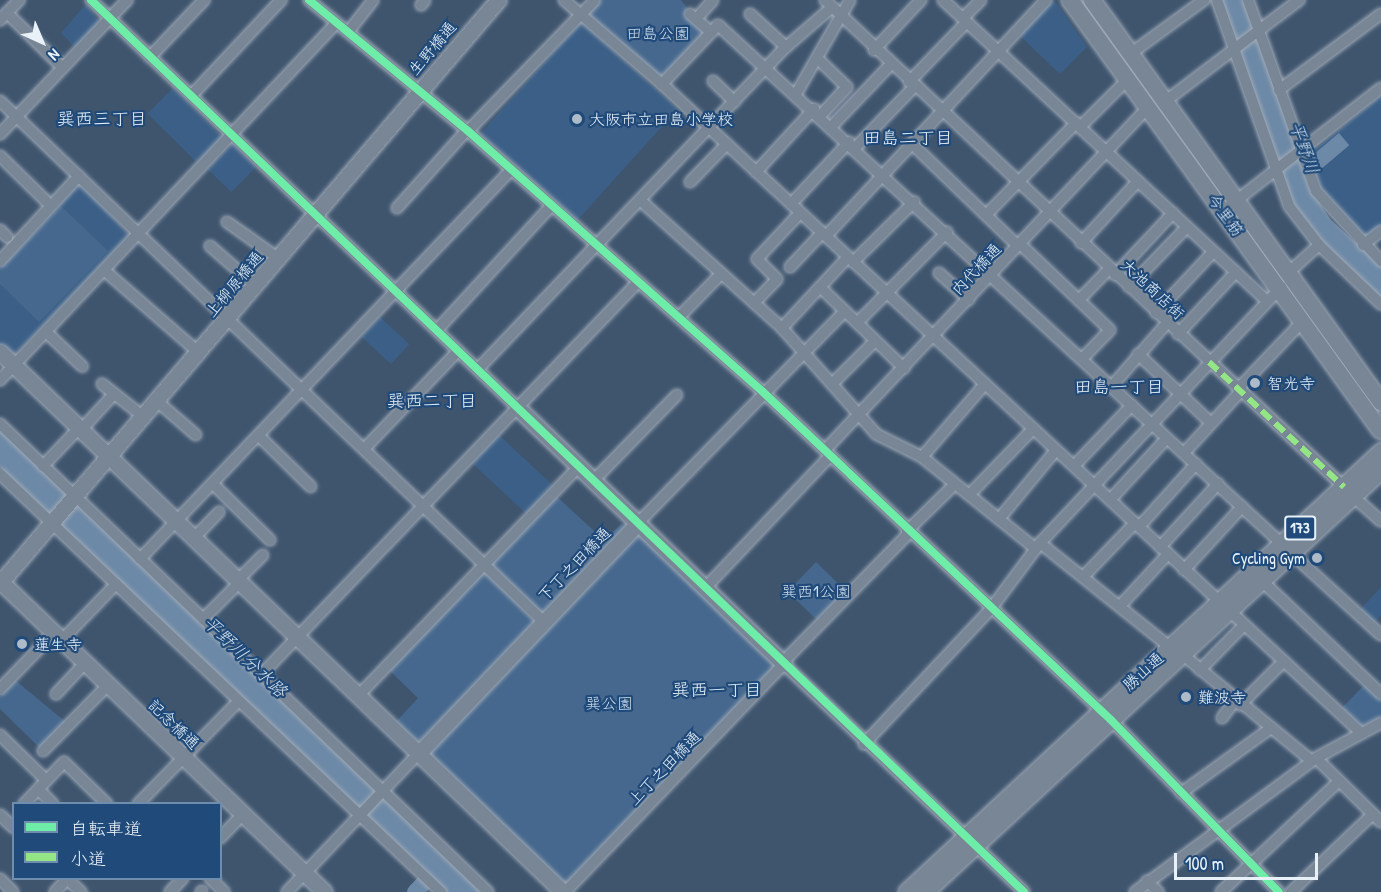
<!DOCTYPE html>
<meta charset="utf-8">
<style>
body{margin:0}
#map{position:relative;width:1381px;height:892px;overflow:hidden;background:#3f556e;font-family:"Patrick Hand","Klee One",sans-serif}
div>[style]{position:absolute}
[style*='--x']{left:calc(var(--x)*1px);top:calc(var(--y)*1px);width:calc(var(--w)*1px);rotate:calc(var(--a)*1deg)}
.built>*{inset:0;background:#3b5f87;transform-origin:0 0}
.green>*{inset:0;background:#46688e;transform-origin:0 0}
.water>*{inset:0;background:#6c89a7;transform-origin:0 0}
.river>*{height:16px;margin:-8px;padding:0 8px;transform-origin:8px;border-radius:8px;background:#6c89a7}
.roads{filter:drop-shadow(0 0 2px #9faab7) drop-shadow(0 0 2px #9faab7)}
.street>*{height:10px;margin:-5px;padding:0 5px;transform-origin:5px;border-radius:5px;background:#798695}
.secondary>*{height:15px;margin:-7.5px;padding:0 7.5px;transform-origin:7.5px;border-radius:7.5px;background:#798695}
.primary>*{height:16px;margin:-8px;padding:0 8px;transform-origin:8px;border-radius:8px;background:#798695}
.quiet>*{height:6px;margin-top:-3px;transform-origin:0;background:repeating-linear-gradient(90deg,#94e586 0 12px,transparent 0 18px)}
.cycleway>*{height:8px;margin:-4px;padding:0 4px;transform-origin:4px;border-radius:4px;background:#6deda7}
.dots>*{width:16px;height:16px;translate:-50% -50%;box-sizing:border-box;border:3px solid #1f4a7a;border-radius:50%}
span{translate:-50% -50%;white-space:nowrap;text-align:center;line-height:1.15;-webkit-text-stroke:4.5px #1f4a7a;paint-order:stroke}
.shield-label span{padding:2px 4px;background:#1f4a7a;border:2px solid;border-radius:4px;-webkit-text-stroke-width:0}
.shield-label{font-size:15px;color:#e8f1f8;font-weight:700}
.park-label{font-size:16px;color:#d0dde9}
.street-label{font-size:16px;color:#e8f1f8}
.poi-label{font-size:16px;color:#e8f1f8}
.left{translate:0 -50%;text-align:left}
.right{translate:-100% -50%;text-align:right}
.neighbourhood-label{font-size:18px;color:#e8f1f8}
.water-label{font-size:18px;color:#d0dde9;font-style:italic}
.legend{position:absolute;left:12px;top:802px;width:210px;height:78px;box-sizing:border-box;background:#1f4a7a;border:2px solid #6f8dac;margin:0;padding:8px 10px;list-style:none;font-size:18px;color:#e8f1f8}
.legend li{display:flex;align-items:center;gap:12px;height:30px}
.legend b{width:30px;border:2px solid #6f8dac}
.north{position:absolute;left:12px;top:12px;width:60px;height:60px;-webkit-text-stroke:4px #1f4a7a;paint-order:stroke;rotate:136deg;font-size:16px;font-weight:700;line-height:24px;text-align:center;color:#e8f1f8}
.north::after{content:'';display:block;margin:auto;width:21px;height:27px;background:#e8f1f8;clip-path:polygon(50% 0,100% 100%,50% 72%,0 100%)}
.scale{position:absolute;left:1174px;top:853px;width:144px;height:27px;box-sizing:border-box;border:3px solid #e8f1f8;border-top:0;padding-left:8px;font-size:18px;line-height:21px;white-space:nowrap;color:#e8f1f8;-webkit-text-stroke:4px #1f4a7a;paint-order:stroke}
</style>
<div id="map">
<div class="built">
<i style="clip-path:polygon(1054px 0,1087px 47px,1060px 74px,1019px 35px)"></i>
<i style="clip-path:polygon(86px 4px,100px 23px,76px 48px,61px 33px)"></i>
<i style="left:581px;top:22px;width:130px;height:150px;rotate:42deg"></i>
<i style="left:173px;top:88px;width:72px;height:36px;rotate:45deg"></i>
<i style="clip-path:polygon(1381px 96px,1381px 228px,1367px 239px,1321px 189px,1307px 156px)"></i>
<i style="left:232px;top:144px;width:33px;height:35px;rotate:44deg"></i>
<i style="clip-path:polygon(78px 180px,130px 236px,12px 357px,0 345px,0 265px)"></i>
<i style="left:380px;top:317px;width:40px;height:27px;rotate:43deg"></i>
<i style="left:499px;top:435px;width:74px;height:39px;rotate:43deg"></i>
<i style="clip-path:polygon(1381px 587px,1381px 615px,1373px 624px,1359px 611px)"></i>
</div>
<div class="green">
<i style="clip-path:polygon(600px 0,681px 0,706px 32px,661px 79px,586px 15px)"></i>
<i style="clip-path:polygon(61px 206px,108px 251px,39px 322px,0 284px,0 269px)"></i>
<i style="clip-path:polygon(556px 496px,604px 540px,621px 524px,625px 527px,543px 614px,491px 565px)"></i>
<i style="left:639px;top:533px;width:192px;height:306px;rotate:44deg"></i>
<i style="left:816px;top:562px;width:42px;height:41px;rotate:44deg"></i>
<i style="clip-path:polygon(483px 568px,534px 622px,422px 740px,413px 741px,395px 723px,418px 698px,387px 668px)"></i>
<i style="clip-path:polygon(15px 680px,67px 723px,42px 750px,0 709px,0 697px)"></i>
<i style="clip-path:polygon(1366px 683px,1381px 698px,1381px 717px,1360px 728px,1341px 709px)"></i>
</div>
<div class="water">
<i style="clip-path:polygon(1221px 0,1244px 0,1309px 188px,1331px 220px,1381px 266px,1381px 298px,1318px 239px,1292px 203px)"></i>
<i style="left:1339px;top:133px;width:16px;height:36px;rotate:50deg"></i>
<i style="clip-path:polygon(0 430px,478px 889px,483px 892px,443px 892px,0 467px)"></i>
</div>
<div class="river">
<i style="--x:415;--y:892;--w:33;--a:-46"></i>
</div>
<div class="roads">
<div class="street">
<i style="--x:91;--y:0;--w:591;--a:43.7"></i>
<i style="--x:309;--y:0;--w:206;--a:39.5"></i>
<i style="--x:468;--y:131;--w:394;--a:41.5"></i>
<i style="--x:763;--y:392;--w:478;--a:43.3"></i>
<i style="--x:1111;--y:720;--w:240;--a:45.7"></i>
<i style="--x:564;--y:0;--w:129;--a:40.6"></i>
<i style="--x:662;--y:84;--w:952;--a:42.87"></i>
<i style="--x:825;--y:0;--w:712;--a:43.18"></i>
<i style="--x:943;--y:0;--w:442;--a:42.9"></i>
<i style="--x:1217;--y:0;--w:218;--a:70.7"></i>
<i style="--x:1289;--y:206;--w:49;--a:52.4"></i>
<i style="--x:1319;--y:245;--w:86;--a:43.6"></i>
<i style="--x:1248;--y:0;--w:203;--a:70.4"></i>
<i style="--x:1316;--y:191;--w:96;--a:47.1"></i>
<i style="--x:421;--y:5;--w:6;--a:-51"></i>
<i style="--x:7;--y:13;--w:78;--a:44.5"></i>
<i style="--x:690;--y:14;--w:28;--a:41"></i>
<i style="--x:750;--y:14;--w:49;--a:42.5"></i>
<i style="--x:963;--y:18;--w:25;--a:-45"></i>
<i style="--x:696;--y:19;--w:25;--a:-48"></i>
<i style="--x:0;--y:20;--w:28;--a:-46"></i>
<i style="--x:349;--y:31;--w:39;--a:-52"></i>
<i style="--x:874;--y:50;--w:69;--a:-46.8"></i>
<i style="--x:1130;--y:54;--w:92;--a:-36.1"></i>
<i style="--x:150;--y:57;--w:79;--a:-46.5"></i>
<i style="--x:819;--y:60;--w:39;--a:44"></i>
<i style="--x:847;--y:87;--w:40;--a:133"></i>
<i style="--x:713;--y:81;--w:30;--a:44"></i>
<i style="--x:909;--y:82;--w:83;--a:-46"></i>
<i style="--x:662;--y:84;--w:81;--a:-46.5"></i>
<i style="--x:718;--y:25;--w:766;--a:42.62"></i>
<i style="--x:1279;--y:90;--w:127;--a:-36.7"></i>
<i style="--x:796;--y:94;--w:108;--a:-60.1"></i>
<i style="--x:191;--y:96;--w:132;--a:-46.8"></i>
<i style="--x:0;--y:101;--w:753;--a:43.76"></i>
<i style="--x:1163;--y:103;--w:171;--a:-37.1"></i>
<i style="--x:832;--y:126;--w:84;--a:-46.4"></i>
<i style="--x:1080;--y:127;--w:68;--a:-45"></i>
<i style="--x:468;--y:131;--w:182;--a:-45.9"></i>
<i style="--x:0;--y:134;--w:185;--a:-46.5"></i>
<i style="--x:912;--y:144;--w:147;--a:43.9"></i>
<i style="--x:855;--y:148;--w:85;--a:-46"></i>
<i style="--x:0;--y:156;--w:71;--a:44.4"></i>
<i style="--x:756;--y:172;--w:86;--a:-47.4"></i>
<i style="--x:690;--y:182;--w:53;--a:-45.8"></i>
<i style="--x:641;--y:201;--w:190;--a:42"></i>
<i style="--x:782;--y:328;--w:142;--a:48.4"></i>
<i style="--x:876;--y:434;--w:51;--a:26.6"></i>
<i style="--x:922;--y:457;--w:146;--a:38.9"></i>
<i style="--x:791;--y:204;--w:85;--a:-46.9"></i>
<i style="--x:397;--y:208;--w:105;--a:-48.1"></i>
<i style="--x:1223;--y:211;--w:200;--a:-37.9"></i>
<i style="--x:986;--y:215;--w:129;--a:-45.6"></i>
<i style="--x:227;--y:222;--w:64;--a:35.4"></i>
<i style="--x:0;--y:230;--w:10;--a:45"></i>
<i style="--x:826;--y:236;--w:323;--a:-47"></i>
<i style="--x:1081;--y:243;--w:84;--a:-47.4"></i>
<i style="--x:1020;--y:244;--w:124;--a:43.7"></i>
<i style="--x:1110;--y:330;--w:39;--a:134"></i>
<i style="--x:1363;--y:245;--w:23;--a:-38"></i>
<i style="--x:210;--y:246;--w:61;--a:41"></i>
<i style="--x:0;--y:261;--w:116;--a:-47.1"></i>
<i style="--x:853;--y:262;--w:86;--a:-44.5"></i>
<i style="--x:790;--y:267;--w:47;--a:-46.7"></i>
<i style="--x:104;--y:270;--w:126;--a:41.1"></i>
<i style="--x:939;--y:273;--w:40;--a:42"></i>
<i style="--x:1288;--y:273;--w:42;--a:-42.1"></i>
<i style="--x:1115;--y:275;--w:85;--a:-46.9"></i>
<i style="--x:820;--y:287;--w:117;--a:44"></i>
<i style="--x:1129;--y:287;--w:83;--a:-46"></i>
<i style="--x:1079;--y:300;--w:43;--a:-45.9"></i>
<i style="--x:754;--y:303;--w:33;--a:-46"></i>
<i style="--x:777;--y:279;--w:28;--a:-135"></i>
<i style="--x:757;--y:259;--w:63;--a:-46.9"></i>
<i style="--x:1156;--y:313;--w:83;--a:-46.9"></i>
<i style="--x:679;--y:317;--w:60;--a:-45.7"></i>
<i style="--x:857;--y:323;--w:128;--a:-45.3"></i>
<i style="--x:782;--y:328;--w:97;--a:-47.1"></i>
<i style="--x:437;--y:330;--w:168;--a:-47.4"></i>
<i style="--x:46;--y:332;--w:50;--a:43.4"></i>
<i style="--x:1178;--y:334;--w:85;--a:-46.9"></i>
<i style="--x:1138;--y:354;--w:100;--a:43.4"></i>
<i style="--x:478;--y:369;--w:446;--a:-46.3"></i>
<i style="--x:786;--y:47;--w:60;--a:-40.9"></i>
<i style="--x:0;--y:380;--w:490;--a:-46.7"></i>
<i style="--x:834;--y:382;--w:58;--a:-45"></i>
<i style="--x:102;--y:384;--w:55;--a:38.3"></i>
<i style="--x:1112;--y:386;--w:84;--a:-48.9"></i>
<i style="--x:1238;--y:389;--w:95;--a:-46.3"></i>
<i style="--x:158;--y:402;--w:50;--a:41"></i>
<i style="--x:0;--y:424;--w:676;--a:43.8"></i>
<i style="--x:81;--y:430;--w:49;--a:-47.5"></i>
<i style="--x:260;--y:437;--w:71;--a:44.4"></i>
<i style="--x:364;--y:449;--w:136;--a:-46.2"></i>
<i style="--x:825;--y:450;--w:471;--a:-46.7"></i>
<i style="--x:1184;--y:453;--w:84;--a:-47.4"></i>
<i style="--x:922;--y:457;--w:96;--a:-49.2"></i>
<i style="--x:43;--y:466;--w:52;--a:-46.5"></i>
<i style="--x:1074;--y:466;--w:84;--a:-46.4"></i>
<i style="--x:0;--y:474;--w:608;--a:43.47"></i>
<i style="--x:593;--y:481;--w:120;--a:-45.7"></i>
<i style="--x:213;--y:484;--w:80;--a:44.5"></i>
<i style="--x:969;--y:495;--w:92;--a:-45.9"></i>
<i style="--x:1354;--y:497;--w:36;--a:42"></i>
<i style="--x:1110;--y:500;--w:84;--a:-47.4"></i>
<i style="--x:999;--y:519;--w:89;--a:-50.4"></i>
<i style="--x:638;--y:523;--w:296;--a:-45.7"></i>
<i style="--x:1139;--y:527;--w:85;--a:-47.9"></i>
<i style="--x:907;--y:531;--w:67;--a:-44.4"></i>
<i style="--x:194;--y:538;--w:36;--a:-46"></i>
<i style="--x:1040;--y:543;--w:166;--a:38.7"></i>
<i style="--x:1160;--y:547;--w:86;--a:-47.4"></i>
<i style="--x:1292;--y:554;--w:120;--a:42.3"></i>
<i style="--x:140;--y:559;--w:538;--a:-46.36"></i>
<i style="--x:1184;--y:570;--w:86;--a:-47.4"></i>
<i style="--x:1083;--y:577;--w:75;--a:-46.1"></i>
<i style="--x:238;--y:580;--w:35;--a:-45"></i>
<i style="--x:1262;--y:581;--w:164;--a:43.5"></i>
<i style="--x:707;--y:586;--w:179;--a:-46.6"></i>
<i style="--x:1120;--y:606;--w:71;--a:-47.3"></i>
<i style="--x:203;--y:619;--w:52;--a:-45"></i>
<i style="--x:62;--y:640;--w:78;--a:-46"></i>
<i style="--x:1182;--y:654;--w:168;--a:39.5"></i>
<i style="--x:784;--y:661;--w:179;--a:-45.7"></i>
<i style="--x:1200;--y:670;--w:63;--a:-45.6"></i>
<i style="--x:261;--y:675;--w:545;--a:-46.19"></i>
<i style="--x:0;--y:689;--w:78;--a:-46"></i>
<i style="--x:56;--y:694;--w:42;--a:-46.9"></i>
<i style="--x:358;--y:696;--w:318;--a:-46.1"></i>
<i style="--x:1240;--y:705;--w:62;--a:-45"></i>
<i style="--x:1222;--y:718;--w:22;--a:-54"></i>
<i style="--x:0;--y:735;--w:64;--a:44.4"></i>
<i style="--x:864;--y:744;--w:184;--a:-46.8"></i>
<i style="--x:990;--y:610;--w:84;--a:-53.3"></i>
<i style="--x:1040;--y:543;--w:352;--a:-46.7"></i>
<i style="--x:43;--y:751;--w:93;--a:-45.4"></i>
<i style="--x:1316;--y:758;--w:91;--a:44.6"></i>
<i style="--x:38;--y:789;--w:21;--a:45"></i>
<i style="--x:1181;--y:793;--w:111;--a:-35.8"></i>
<i style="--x:24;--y:804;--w:58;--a:-46.4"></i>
<i style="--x:64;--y:762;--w:60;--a:44.3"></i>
<i style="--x:138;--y:804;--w:144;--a:-45.6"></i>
<i style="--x:0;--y:815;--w:19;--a:43"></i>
<i style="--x:220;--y:838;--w:33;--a:-46"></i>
<i style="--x:66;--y:878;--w:21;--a:43"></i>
<i style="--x:210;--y:878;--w:20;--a:45"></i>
<i style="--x:0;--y:879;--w:18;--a:45"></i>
<i style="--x:1147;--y:881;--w:16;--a:45"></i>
<i style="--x:55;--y:892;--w:19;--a:-47"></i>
<i style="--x:170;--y:892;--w:19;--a:-47"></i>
<i style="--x:201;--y:892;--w:1;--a:-45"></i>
<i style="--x:287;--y:892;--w:190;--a:-46.5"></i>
<i style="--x:565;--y:892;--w:316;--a:-46.2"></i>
<i style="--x:784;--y:664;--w:331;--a:43.5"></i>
<i style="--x:1135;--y:892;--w:225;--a:-36.5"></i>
<i style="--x:1316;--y:758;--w:74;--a:-28.3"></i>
<i style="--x:1221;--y:892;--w:162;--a:-43.2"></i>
<i style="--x:1291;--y:892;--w:113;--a:-43.6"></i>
</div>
<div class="secondary">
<i style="--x:0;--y:352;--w:780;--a:43.81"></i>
<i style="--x:518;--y:408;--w:369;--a:43.9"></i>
<i style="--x:0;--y:581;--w:449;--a:43.8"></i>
<i style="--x:0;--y:583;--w:767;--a:-49.5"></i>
<i style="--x:418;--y:754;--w:319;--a:-46.4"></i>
</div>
<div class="primary">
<i style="--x:1070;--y:0;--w:531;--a:54.19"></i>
<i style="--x:1092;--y:0;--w:495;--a:54.3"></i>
<i style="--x:907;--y:892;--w:647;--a:-42.87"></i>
<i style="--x:926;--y:892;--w:620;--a:-42.78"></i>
</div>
</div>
<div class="quiet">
<i style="--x:1209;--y:362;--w:184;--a:42.8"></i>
</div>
<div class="cycleway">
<i style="--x:91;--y:0;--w:1291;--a:43.71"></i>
<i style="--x:309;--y:0;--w:206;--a:39.5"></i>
<i style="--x:468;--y:131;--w:394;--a:41.5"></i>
<i style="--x:763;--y:392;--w:478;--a:43.3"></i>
<i style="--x:1111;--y:720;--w:240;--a:45.7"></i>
</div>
<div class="dots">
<i style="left:577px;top:119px;background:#adbac8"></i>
<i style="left:1255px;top:383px;background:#adbac8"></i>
<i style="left:1317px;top:558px;background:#adbac8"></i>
<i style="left:22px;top:644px;background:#adbac8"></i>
<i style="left:1186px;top:697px;background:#adbac8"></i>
</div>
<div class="shield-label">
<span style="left:1300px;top:528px">173</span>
</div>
<div class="park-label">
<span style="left:658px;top:33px">田島公園</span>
<span style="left:816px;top:591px">巽西1公園</span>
<span style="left:609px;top:703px">巽公園</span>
</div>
<div class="street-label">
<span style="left:432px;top:48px;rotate:-50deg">生野橋通</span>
<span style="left:1226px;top:215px;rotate:54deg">今里筋</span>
<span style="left:976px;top:269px;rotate:-47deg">内代橋通</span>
<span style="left:234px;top:284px;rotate:-50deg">上柳原橋通</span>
<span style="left:1153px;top:289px;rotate:43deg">大池商店街</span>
<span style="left:574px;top:564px;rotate:-46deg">下丁之田橋通</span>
<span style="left:1143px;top:671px;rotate:-42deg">勝山通</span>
<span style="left:174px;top:724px;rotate:44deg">記念橋通</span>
<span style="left:664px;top:768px;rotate:-46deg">上丁之田橋通</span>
</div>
<div class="poi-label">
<span class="left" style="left:589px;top:119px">大阪市立田島小学校</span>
<span class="left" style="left:1267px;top:383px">智光寺</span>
<span class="right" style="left:1305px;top:558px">Cycling Gym</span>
<span class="left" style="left:34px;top:644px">蓮生寺</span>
<span class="left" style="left:1198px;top:697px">難波寺</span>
</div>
<div class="neighbourhood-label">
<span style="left:102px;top:119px">巽西三丁目</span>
<span style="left:908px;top:138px">田島二丁目</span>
<span style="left:1119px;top:387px">田島一丁目</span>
<span style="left:432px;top:401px">巽西二丁目</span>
<span style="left:717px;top:690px">巽西一丁目</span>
</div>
<div class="water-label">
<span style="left:1304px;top:148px;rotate:70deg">平野川</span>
<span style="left:245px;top:657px;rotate:44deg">平野川分水路</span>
</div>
<ul class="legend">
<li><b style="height:8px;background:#6deda7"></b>自転車道</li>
<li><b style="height:8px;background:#94e586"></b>小道</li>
</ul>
<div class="north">N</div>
<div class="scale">100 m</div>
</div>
